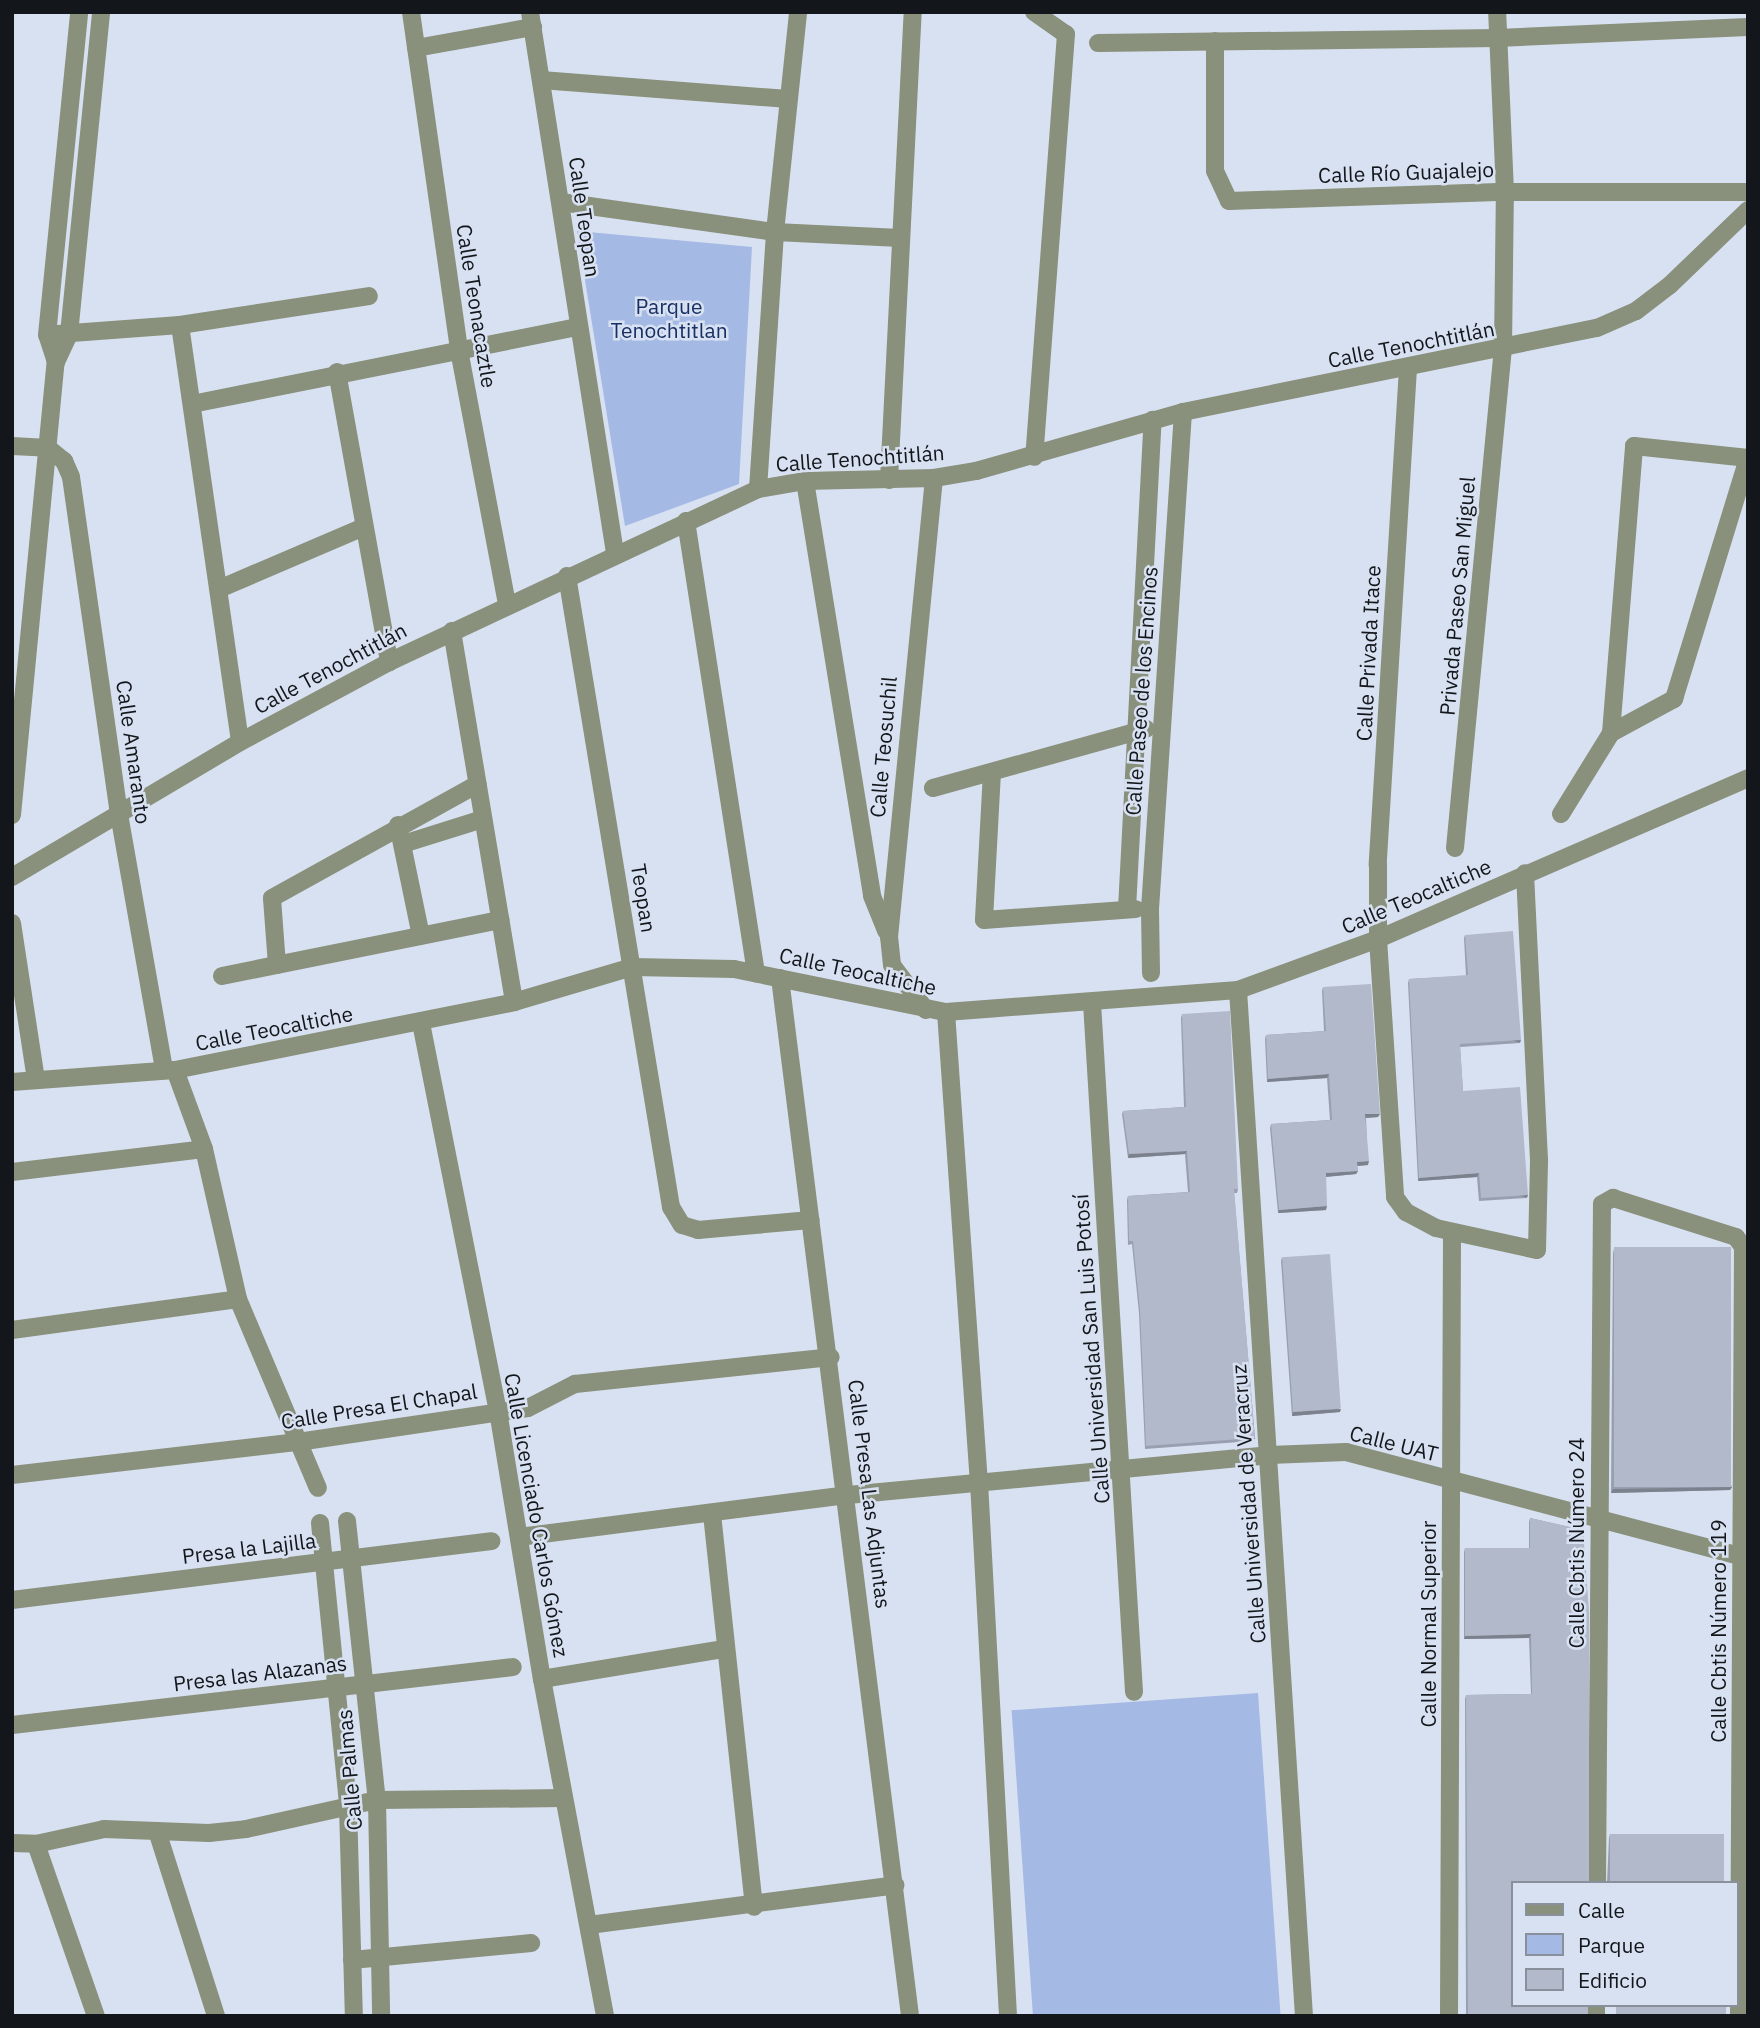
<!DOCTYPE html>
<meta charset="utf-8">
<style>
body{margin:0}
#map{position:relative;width:1760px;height:2028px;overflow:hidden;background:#d8e1f1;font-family:"IBM Plex Sans",sans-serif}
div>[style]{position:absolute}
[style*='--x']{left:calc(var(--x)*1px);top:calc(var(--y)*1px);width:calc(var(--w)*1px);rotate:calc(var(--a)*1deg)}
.green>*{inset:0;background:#a4b9e4;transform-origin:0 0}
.minor>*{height:18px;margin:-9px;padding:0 9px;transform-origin:9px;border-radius:9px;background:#89907b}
.wall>*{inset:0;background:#989fae}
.shaded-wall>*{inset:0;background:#7c828d;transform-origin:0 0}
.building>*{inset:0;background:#b1b9ca;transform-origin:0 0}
span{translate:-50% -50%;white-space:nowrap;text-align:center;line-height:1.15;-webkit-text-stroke:5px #d8e1f1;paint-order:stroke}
.street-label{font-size:21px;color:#13161b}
.park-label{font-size:21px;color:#182f64}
.frame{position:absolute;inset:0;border:14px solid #13161b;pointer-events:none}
.legend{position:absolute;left:1511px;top:1881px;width:228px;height:126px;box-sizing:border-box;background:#d8e1f1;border:2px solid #89909b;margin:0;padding:9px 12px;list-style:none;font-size:21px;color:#13161b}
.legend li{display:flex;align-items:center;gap:14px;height:35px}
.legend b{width:35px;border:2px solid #89909b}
</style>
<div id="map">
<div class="green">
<i style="clip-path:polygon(577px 231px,752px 247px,739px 484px,625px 526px)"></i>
<i style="left:1258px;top:1693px;width:324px;height:247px;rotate:86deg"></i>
</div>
<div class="minor">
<i style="--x:411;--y:12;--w:341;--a:81.9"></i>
<i style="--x:459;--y:350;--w:258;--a:79.3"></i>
<i style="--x:530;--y:12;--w:548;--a:81.07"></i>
<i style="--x:1034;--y:12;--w:39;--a:35"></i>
<i style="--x:1066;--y:34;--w:424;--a:94.3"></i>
<i style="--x:1215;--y:41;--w:130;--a:90"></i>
<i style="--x:1215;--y:171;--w:33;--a:65"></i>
<i style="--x:1229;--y:201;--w:276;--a:-1.9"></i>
<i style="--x:1505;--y:192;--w:243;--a:0"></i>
<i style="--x:1098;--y:43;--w:400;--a:-0.7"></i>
<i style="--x:1498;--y:38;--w:250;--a:-2.5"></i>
<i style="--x:416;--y:48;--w:119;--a:-10.2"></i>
<i style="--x:541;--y:80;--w:248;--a:4.4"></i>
<i style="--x:561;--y:202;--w:216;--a:8"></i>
<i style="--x:775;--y:232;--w:125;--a:2.7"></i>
<i style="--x:180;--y:325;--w:421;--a:81.8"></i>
<i style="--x:58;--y:334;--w:122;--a:-4.2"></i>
<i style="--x:180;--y:325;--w:191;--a:-8.7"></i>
<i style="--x:56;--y:362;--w:28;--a:-108"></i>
<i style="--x:47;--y:335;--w:325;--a:-84.3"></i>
<i style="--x:1408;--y:368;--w:498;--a:93.5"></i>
<i style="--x:1378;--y:865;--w:74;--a:90"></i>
<i style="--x:1378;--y:939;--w:259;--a:86.2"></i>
<i style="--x:1395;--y:1197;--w:19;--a:54"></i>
<i style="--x:1406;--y:1212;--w:34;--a:28"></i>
<i style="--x:1436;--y:1228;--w:103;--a:12.3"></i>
<i style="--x:1537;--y:1250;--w:90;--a:-88.7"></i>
<i style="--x:1539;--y:1160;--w:287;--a:-92.8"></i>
<i style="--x:337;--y:372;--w:295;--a:79.8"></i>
<i style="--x:192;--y:404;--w:394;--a:-11.3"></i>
<i style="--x:12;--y:446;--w:36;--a:3"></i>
<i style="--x:48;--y:448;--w:21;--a:39"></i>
<i style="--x:64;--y:461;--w:17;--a:66"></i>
<i style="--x:71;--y:477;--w:340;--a:81.9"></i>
<i style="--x:119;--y:814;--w:260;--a:80"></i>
<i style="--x:889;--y:480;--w:469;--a:-87.1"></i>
<i style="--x:805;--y:481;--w:420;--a:80.8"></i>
<i style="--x:872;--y:896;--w:38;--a:68"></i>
<i style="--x:758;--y:489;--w:258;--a:-86.2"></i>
<i style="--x:775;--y:232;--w:221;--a:-84"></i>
<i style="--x:686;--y:521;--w:458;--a:81.2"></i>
<i style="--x:567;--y:576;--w:640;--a:80.64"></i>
<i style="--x:671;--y:1207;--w:21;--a:59"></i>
<i style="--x:682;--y:1225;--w:17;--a:17"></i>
<i style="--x:698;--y:1230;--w:113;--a:-5.1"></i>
<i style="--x:219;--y:589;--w:155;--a:-23.2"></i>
<i style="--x:452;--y:631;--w:376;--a:80.5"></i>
<i style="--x:1611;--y:733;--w:72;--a:-28.4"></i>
<i style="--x:1674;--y:699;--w:251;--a:-72.9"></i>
<i style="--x:992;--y:772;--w:148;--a:93.1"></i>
<i style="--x:984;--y:920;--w:152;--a:-4.1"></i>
<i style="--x:933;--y:788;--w:221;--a:-15.5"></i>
<i style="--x:1561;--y:814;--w:95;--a:-58.3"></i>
<i style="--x:1611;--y:733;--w:288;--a:-85.4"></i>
<i style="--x:1634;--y:446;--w:115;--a:6"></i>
<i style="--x:12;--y:815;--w:455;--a:-84.5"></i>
<i style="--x:56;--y:362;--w:31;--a:-65"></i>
<i style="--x:69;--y:334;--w:324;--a:-84.3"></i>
<i style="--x:398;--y:825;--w:113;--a:78.3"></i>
<i style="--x:403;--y:844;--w:84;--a:-17.4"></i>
<i style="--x:1455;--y:848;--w:502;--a:-84.52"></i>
<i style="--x:1503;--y:348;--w:156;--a:-89.3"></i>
<i style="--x:1505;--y:192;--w:180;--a:-92.5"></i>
<i style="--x:12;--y:877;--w:265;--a:-30.6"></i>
<i style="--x:240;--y:742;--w:169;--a:-28.2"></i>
<i style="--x:389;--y:662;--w:408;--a:-25.1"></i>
<i style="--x:758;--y:489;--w:48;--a:-9.7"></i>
<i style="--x:805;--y:481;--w:129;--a:-1.3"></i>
<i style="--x:934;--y:478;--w:43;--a:-9.5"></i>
<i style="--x:976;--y:471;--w:215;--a:-15.9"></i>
<i style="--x:1183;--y:412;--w:422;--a:-11.5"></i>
<i style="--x:1597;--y:328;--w:43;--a:-23.6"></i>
<i style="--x:1636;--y:311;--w:43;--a:-37.4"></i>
<i style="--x:1670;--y:285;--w:108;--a:-43.9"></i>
<i style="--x:1127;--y:909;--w:490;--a:-87"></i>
<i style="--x:12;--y:923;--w:158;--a:81.3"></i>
<i style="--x:277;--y:965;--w:67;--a:-94.3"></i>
<i style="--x:272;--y:898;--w:235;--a:-29"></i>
<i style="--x:1151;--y:973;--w:64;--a:-90.9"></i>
<i style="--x:1150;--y:909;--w:498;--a:-86.2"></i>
<i style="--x:222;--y:976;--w:284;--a:-11.4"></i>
<i style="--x:780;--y:978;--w:1046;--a:82.86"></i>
<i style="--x:1238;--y:990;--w:1028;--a:86.32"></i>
<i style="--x:1092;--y:1003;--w:690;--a:86.51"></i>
<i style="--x:926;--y:1010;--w:56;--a:-127.1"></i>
<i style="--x:892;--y:965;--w:28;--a:-96"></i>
<i style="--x:889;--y:937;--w:461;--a:-84.4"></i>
<i style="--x:946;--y:1012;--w:471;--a:86"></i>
<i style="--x:979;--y:1482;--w:535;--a:86.89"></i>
<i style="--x:421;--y:1023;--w:396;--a:78.8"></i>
<i style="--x:498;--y:1411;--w:272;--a:80.7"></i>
<i style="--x:542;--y:1679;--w:343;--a:79.4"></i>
<i style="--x:175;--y:1070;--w:84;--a:69.8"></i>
<i style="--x:204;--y:1149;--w:154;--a:77.2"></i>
<i style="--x:238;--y:1299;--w:205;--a:67.1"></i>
<i style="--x:12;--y:1082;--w:163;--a:-4.2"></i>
<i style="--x:175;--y:1070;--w:346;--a:-11.3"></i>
<i style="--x:514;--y:1002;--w:123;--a:-16.5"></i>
<i style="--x:632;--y:967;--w:102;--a:1.1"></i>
<i style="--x:734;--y:969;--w:216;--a:11.5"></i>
<i style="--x:946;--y:1012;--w:293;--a:-4.3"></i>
<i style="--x:1238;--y:990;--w:149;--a:-20"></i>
<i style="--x:1378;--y:939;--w:404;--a:-23.5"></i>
<i style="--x:12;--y:1172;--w:193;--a:-6.8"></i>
<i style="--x:12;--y:1330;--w:228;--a:-7.8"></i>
<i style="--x:12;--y:1475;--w:288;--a:-6.6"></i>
<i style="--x:298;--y:1442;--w:232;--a:-8.4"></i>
<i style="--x:528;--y:1408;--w:53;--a:-27.1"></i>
<i style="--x:575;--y:1384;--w:257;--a:-6"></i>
<i style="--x:712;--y:1514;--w:395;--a:83.9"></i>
<i style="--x:347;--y:1521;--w:281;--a:83.9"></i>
<i style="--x:377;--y:1800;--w:216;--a:88.9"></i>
<i style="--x:320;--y:1523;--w:284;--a:84.3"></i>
<i style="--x:348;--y:1806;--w:210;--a:88.4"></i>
<i style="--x:519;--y:1537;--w:332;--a:-7.3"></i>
<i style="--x:848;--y:1495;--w:422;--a:-5.4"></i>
<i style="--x:1268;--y:1455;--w:78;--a:-2.2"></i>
<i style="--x:1346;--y:1452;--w:416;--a:14.8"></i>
<i style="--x:12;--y:1600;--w:483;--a:-7"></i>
<i style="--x:542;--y:1679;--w:183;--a:-9.4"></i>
<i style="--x:12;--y:1725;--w:504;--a:-6.6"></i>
<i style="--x:157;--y:1831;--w:194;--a:72.3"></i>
<i style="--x:12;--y:1843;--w:24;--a:2"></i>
<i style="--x:36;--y:1844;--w:70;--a:-12.4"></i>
<i style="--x:104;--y:1829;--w:105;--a:2.2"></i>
<i style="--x:209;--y:1833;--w:37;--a:-6"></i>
<i style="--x:246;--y:1829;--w:134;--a:-12.5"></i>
<i style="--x:377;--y:1800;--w:186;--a:-0.6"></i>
<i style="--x:36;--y:1844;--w:182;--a:70.8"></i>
<i style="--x:1597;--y:1883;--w:679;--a:-89.58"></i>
<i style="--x:1602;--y:1204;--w:13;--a:-29"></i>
<i style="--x:1613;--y:1198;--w:129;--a:17.6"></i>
<i style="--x:1736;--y:1237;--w:12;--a:55"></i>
<i style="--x:1743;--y:1247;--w:769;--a:90.3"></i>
<i style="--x:589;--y:1925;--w:309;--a:-7.4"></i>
<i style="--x:352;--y:1960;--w:180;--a:-5.4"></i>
<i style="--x:1449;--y:2016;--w:783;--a:-89.78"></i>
<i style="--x:1596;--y:2016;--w:11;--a:-90"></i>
</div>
<div class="wall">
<i style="clip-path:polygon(1465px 935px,1520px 1043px,1460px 1047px,1463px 1091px,1527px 1198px,1479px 1201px,1477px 1177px,1418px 1181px,1408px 983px,1409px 979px,1466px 976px,1464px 938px)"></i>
<i style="clip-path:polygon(1323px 987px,1378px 1117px,1366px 1118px,1368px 1165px,1357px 1166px,1358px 1171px,1356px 1174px,1326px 1177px,1326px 1210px,1278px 1213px,1270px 1128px,1271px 1124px,1330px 1120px,1327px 1078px,1267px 1082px,1265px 1039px,1266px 1035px,1324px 1031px,1322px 991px)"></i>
<i style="clip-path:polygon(1182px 1014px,1238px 1189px,1237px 1193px,1234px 1193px,1255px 1438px,1253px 1441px,1145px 1449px,1139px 1313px,1132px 1244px,1128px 1245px,1127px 1200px,1128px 1196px,1188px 1192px,1185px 1154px,1128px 1158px,1122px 1114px,1123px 1111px,1184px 1107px,1181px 1018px)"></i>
<i style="clip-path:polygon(1614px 1249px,1732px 1487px,1730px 1490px,1611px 1493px,1613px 1253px)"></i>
<i style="clip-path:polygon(1282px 1257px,1340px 1412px,1292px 1416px,1281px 1261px)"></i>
<i style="clip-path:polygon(1530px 1518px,1583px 1530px,1513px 1883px,1588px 2016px,1466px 2016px,1465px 1699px,1466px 1695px,1531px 1694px,1529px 1638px,1464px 1639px,1464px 1552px,1465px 1548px,1529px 1548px,1529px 1522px)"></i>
<i style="clip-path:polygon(1610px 1834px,1725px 1883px,1607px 1883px,1609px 1838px)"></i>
</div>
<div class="shaded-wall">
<i style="left:1521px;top:1040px;width:3px;height:61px;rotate:108deg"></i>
<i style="clip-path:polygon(1329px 1074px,1327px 1078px,1267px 1082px,1268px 1079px)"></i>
<i style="clip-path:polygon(1365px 1114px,1380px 1114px,1378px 1117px,1364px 1118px)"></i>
<i style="clip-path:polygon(1187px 1151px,1185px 1154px,1128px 1158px,1129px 1154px)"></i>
<i style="clip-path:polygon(1369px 1161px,1368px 1165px,1356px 1166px,1357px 1162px)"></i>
<i style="clip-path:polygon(1358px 1171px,1356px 1174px,1324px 1177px,1326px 1173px)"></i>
<i style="clip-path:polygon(1479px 1173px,1477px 1177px,1418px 1181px,1419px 1178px)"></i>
<i style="left:1528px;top:1195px;width:3px;height:47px;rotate:108deg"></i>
<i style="clip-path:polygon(1327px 1206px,1326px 1210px,1278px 1213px,1279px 1210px)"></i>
<i style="clip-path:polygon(1341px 1409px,1340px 1412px,1292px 1416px,1293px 1412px)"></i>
<i style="left:1255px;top:1438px;width:4px;height:109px;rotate:124deg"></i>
<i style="clip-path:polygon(1732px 1487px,1730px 1490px,1611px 1493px,1613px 1489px)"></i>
<i style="clip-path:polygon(1531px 1634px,1529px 1638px,1464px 1639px,1465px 1636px)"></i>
</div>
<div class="building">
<i style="clip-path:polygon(1513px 931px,1521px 1040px,1460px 1044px,1463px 1091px,1520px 1087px,1528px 1195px,1481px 1198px,1479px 1173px,1419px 1178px,1409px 979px,1468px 975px,1465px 935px)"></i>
<i style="clip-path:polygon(1371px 984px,1380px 1114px,1365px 1114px,1369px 1161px,1357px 1162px,1358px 1171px,1326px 1173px,1327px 1206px,1279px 1210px,1271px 1124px,1332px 1120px,1329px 1074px,1268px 1079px,1266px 1035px,1326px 1031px,1323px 987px)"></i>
<i style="clip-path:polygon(1230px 1011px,1238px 1189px,1234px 1189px,1255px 1438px,1146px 1446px,1140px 1310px,1133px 1241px,1129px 1241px,1128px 1196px,1190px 1192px,1187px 1151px,1129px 1154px,1123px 1111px,1186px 1107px,1182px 1014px)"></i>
<i style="left:1731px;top:1247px;width:240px;height:117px;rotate:90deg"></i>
<i style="left:1330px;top:1254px;width:155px;height:48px;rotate:86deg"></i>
<i style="clip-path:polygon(1530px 1518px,1583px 1530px,1589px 1612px,1589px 1883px,1513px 1883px,1513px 2005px,1588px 2005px,1588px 2016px,1468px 2016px,1466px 1695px,1532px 1694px,1531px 1634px,1465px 1636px,1465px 1548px,1530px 1548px)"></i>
<i style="left:1610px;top:1834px;width:114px;height:49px"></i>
<i style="left:1616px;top:2005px;width:110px;height:11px"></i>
</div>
<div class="street-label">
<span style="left:1406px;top:172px;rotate:-2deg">Calle Río Guajalejo</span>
<span style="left:585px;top:217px;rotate:82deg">Calle Teopan</span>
<span style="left:477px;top:306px;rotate:81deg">Calle Teonacaztle</span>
<span style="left:1411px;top:344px;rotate:-11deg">Calle Tenochtitlán</span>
<span style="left:860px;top:458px;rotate:-4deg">Calle Tenochtitlán</span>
<span style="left:1457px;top:596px;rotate:-85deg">Privada Paseo San Miguel</span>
<span style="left:1368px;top:653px;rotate:-87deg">Calle Privada Itace</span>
<span style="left:330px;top:668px;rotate:-28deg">Calle Tenochtitlán</span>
<span style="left:1141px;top:691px;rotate:-86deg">Calle Paseo de los Encinos</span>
<span style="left:883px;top:747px;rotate:-85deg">Calle Teosuchil</span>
<span style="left:134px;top:752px;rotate:82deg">Calle Amaranto</span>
<span style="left:1416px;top:896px;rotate:-23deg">Calle Teocaltiche</span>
<span style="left:644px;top:898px;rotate:81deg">Teopan</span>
<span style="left:858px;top:971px;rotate:12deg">Calle Teocaltiche</span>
<span style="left:274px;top:1028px;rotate:-11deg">Calle Teocaltiche</span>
<span style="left:1091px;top:1349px;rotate:-94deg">Calle Universidad San Luis Potosí</span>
<span style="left:379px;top:1406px;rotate:-9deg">Calle Presa El Chapal</span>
<span style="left:1394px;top:1443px;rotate:14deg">Calle UAT</span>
<span style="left:870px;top:1494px;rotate:83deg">Calle Presa Las Adjuntas</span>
<span style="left:1248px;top:1504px;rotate:-94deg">Calle Universidad de Veracruz</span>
<span style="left:537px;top:1515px;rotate:80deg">Calle Licenciado Carlos Gómez</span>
<span style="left:1576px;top:1543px;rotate:-90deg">Calle Cbtis Número 24</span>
<span style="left:249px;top:1548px;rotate:-7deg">Presa la Lajilla</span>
<span style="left:1428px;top:1624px;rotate:-90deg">Calle Normal Superior</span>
<span style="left:1718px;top:1631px;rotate:-90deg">Calle Cbtis Número 119</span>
<span style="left:260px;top:1673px;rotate:-7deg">Presa las Alazanas</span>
<span style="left:349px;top:1770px;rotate:-95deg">Calle Palmas</span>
</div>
<div class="park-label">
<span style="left:669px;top:318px">Parque<br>Tenochtitlan</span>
</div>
<div class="frame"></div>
<ul class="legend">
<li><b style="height:9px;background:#89907b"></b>Calle</li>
<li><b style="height:19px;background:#a4b9e4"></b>Parque</li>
<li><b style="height:19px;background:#b1b9ca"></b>Edificio</li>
</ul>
</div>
